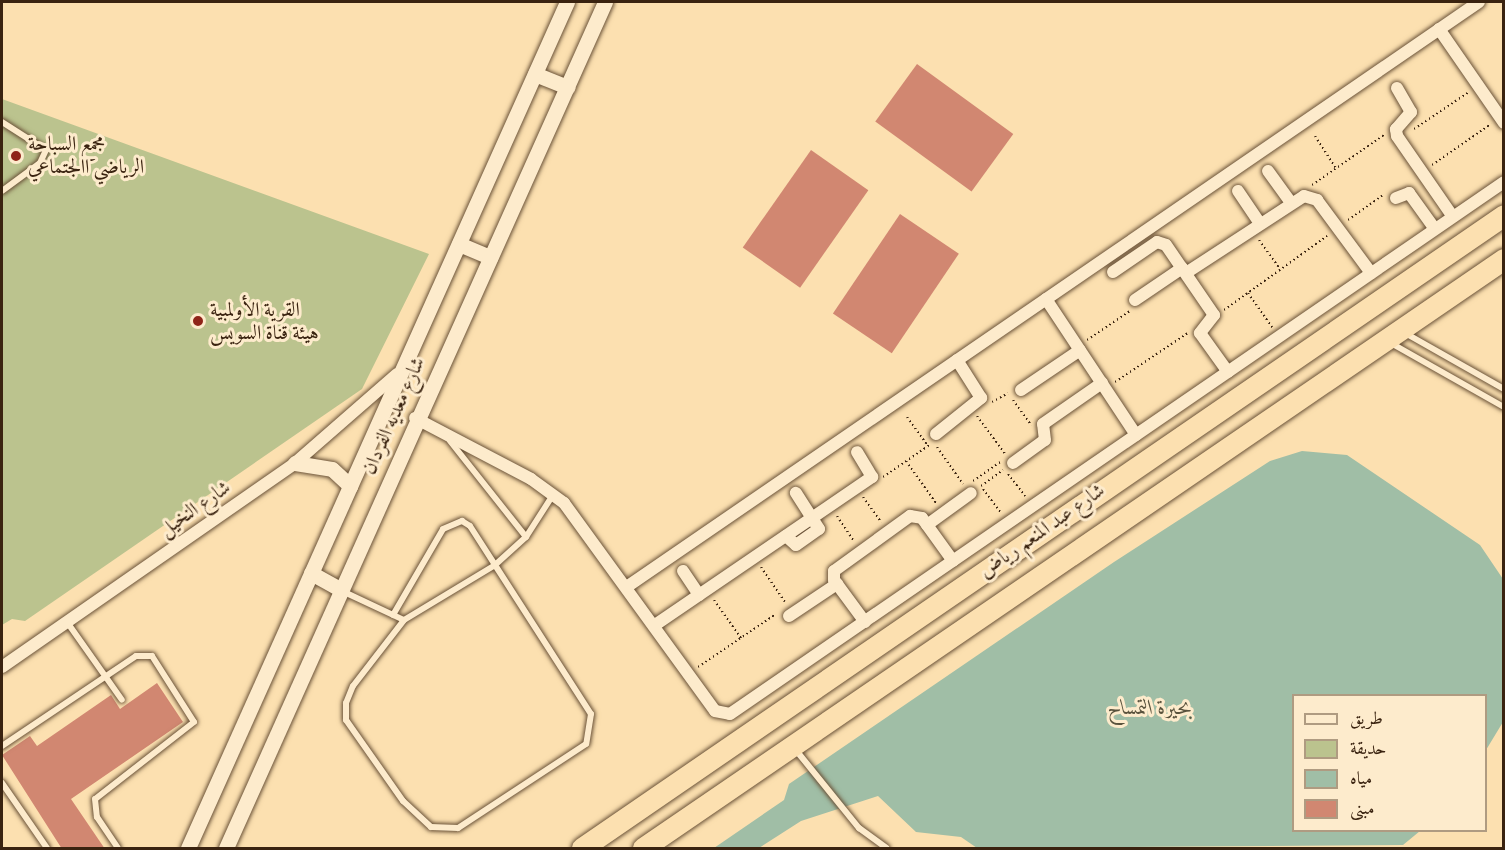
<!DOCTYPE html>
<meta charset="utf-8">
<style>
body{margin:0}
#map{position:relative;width:1505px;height:850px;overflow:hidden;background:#fce0b0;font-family:"Libre Bodoni",Amiri,serif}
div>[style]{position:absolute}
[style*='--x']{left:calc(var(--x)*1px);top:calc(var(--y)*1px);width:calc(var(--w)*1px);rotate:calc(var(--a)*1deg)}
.green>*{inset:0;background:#bbc38e}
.water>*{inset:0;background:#a0bea6}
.building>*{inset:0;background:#d18771;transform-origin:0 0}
.path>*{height:2px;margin-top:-1px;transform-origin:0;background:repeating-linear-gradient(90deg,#3a2310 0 1.5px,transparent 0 4.5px)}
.roads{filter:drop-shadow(0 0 2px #6a5238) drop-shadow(0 0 2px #6a5238)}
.service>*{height:6px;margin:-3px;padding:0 3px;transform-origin:3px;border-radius:3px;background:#fdebcc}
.minor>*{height:12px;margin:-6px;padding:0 6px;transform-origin:6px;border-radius:6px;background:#fdebcc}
.tertiary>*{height:15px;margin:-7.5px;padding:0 7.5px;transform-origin:7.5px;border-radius:7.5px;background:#fdebcc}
.trunk>*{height:21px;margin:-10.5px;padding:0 10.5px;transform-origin:10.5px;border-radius:10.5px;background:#fce0b0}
.dots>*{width:16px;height:16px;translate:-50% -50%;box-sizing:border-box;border:3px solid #fdebcc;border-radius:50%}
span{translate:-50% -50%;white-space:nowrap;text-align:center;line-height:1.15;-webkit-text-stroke:6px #fdebcc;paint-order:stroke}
.poi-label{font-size:20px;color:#3a2310}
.left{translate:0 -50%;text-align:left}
.street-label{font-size:20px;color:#3a2310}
.water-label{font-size:21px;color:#59523d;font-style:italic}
.frame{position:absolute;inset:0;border:3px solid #3a2310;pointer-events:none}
.legend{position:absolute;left:1292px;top:694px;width:195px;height:138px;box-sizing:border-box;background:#fdebcc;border:2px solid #af9b81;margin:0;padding:8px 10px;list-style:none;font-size:18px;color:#3a2310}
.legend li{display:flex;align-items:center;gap:12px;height:30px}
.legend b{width:30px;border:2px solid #af9b81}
</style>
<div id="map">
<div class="green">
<i style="clip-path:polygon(2px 99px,429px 254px,362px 389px,25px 621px,12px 619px,2px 625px)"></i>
</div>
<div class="water">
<i style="clip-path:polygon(1302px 451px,1347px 455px,1480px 545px,1503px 579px,1503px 722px,1486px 750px,1486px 696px,1294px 696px,1294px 830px,1420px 831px,1403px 845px,977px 848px,961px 837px,916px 832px,878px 796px,801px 821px,759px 848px,714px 848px,784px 800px,789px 784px,1114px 562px,1270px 461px)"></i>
</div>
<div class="building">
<i style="left:917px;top:64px;width:119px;height:71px;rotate:36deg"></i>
<i style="left:811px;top:150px;width:70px;height:119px;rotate:35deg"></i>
<i style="left:900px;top:214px;width:71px;height:120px;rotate:34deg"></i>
<i style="clip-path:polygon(157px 683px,183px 722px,71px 799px,105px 849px,62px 849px,2px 755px,30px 736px,37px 746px,111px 695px,120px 709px)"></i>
</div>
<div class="path">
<i style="--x:1414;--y:129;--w:66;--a:-33.9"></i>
<i style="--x:1315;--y:136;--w:38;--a:57"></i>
<i style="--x:1432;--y:165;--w:72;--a:-34.8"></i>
<i style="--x:1312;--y:185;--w:88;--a:-34.8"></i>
<i style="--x:1348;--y:220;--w:43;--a:-35.5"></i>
<i style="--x:1259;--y:240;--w:36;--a:54"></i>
<i style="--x:1248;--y:293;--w:42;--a:54.8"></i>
<i style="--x:1224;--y:310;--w:127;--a:-35.7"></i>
<i style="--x:1087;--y:340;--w:52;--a:-34"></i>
<i style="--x:1115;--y:382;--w:88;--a:-33.9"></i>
<i style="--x:1013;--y:400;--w:31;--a:54"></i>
<i style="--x:992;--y:402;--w:18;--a:-29"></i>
<i style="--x:977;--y:416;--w:49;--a:53.4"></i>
<i style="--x:907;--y:417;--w:36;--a:54"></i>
<i style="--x:937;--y:447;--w:45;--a:54.9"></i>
<i style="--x:906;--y:461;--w:52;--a:54.5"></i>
<i style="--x:1008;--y:474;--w:28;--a:52"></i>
<i style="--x:883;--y:477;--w:58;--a:-34.5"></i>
<i style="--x:973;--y:481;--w:33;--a:-35"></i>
<i style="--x:981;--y:486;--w:27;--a:-36"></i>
<i style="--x:983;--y:489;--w:30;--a:53"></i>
<i style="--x:863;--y:497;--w:31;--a:54"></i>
<i style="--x:837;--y:516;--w:30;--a:56"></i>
<i style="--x:761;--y:567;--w:42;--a:55.6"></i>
<i style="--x:714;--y:600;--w:47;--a:54.6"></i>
<i style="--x:698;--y:667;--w:94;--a:-34.2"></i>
</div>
<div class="roads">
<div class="service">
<i style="--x:2;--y:122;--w:52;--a:32.5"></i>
<i style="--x:46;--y:150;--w:14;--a:115"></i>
<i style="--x:40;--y:163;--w:47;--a:143.6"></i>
<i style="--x:1405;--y:333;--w:114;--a:29.5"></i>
<i style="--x:1389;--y:342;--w:132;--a:29.5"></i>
<i style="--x:450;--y:441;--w:122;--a:51.6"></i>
<i style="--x:342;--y:591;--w:68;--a:25.1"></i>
<i style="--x:393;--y:615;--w:99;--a:-59.8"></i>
<i style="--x:443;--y:529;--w:21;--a:-23"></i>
<i style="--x:462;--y:521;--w:9;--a:32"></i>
<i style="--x:470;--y:526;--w:46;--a:57.3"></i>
<i style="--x:495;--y:565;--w:177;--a:57.2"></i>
<i style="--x:591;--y:714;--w:30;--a:99"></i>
<i style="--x:586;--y:744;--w:153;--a:146.7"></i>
<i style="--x:458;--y:828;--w:27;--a:-178"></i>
<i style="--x:431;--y:827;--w:38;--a:-137"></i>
<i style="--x:403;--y:801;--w:99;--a:-125.1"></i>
<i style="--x:346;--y:720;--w:17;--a:-90"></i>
<i style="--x:346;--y:703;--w:18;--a:-68"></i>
<i style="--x:353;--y:686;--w:83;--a:-52.3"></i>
<i style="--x:404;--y:620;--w:106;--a:-31.1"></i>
<i style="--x:495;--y:565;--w:42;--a:-42.1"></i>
<i style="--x:526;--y:537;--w:50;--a:-57.3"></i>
<i style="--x:67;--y:622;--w:95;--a:54.8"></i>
<i style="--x:2;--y:746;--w:161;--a:-33.9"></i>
<i style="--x:136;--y:656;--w:16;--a:0"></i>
<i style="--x:152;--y:656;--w:78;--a:57.5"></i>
<i style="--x:194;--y:722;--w:125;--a:142.1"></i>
<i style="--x:95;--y:799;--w:18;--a:84"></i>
<i style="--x:97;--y:817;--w:37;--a:56"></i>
<i style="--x:795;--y:749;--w:102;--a:51"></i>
<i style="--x:859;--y:828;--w:34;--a:36"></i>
<i style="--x:2;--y:783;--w:79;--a:55.3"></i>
</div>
<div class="minor">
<i style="--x:1439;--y:29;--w:114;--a:55.3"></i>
<i style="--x:1397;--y:88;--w:28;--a:60"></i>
<i style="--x:1411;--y:112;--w:23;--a:131"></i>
<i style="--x:1396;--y:129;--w:7;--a:82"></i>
<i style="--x:1397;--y:136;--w:98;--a:55.3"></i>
<i style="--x:1268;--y:171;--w:37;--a:54"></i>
<i style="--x:1238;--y:191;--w:37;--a:56"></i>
<i style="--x:1396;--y:198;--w:14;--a:-21"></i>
<i style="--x:1409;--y:193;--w:44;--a:54.2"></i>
<i style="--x:1113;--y:272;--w:53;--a:-34.3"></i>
<i style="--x:1157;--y:242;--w:9;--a:18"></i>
<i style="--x:1166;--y:245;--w:85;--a:55.6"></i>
<i style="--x:1214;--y:315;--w:23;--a:128"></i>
<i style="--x:1200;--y:333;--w:48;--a:54.3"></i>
<i style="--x:1186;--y:273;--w:141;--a:-33.1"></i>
<i style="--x:1304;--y:196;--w:14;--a:17"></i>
<i style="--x:1317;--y:200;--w:91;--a:53.5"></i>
<i style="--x:1046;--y:299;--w:163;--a:56.5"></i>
<i style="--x:1135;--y:300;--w:57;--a:-34.2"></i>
<i style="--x:1021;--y:390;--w:71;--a:-34.1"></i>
<i style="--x:415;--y:418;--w:131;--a:27.7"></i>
<i style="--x:531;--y:479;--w:41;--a:36"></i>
<i style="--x:564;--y:503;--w:257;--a:54"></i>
<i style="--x:715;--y:711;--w:15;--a:11"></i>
<i style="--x:730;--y:714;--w:939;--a:-34.5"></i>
<i style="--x:936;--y:434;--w:58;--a:-38.7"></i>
<i style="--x:981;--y:398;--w:45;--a:-122.3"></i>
<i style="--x:1013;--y:463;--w:39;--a:-36"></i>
<i style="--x:1045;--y:440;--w:16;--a:-97"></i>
<i style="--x:1043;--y:424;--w:72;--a:-34.8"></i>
<i style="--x:927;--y:525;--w:54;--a:-36"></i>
<i style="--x:786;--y:536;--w:13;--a:42"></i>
<i style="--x:796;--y:545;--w:28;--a:-35"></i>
<i style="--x:819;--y:529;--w:43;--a:-122.6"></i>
<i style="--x:683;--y:571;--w:29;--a:56"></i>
<i style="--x:628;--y:586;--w:1032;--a:-34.46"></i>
<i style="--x:789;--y:616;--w:58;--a:-33.7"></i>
<i style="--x:865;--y:622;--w:52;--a:-126.4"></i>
<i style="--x:834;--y:580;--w:9;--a:-90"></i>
<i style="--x:834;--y:571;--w:94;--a:-35.9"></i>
<i style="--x:910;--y:516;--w:12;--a:9"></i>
<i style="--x:922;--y:518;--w:53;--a:54.2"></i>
<i style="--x:655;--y:625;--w:263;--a:-34.3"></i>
<i style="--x:872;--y:477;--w:29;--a:-121"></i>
<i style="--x:2;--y:667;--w:357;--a:-34.8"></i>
<i style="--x:295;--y:463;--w:135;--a:-41.1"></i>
</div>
<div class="tertiary">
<i style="--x:535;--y:74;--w:35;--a:22"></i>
<i style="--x:459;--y:244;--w:34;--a:23"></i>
<i style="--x:295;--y:463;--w:37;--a:9"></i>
<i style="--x:332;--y:469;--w:25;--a:43"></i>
<i style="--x:311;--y:573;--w:35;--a:29"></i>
<i style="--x:188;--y:848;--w:927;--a:-65.87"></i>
<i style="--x:226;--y:848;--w:927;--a:-65.87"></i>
</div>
<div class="trunk">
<i style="--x:582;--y:848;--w:1118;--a:-34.47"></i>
<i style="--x:643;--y:848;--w:1043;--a:-34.38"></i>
</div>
</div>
<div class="dots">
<i style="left:16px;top:156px;background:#8f2418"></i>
<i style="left:198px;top:321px;background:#8f2418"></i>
</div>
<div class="poi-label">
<span class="left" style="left:28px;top:156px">مجمع السباحة<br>الرياضي االجتماعي</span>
<span class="left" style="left:210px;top:322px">القرية الأولمبية<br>هيئة قناة السويس</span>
</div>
<div class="street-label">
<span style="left:394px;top:416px;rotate:-66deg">شارع معديه الفردان</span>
<span style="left:195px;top:509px;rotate:-35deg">شارع النخيل</span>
<span style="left:1042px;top:531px;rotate:-35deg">شارع عبد المنعم رياض</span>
</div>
<div class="water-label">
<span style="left:1150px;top:708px">بحيرة التمساح</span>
</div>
<div class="frame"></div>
<ul class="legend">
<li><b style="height:8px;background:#fdebcc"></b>طريق</li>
<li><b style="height:16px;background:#bbc38e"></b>حديقة</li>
<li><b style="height:16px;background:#a0bea6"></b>مياه</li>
<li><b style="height:16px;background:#d18771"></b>مبنى</li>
</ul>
</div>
